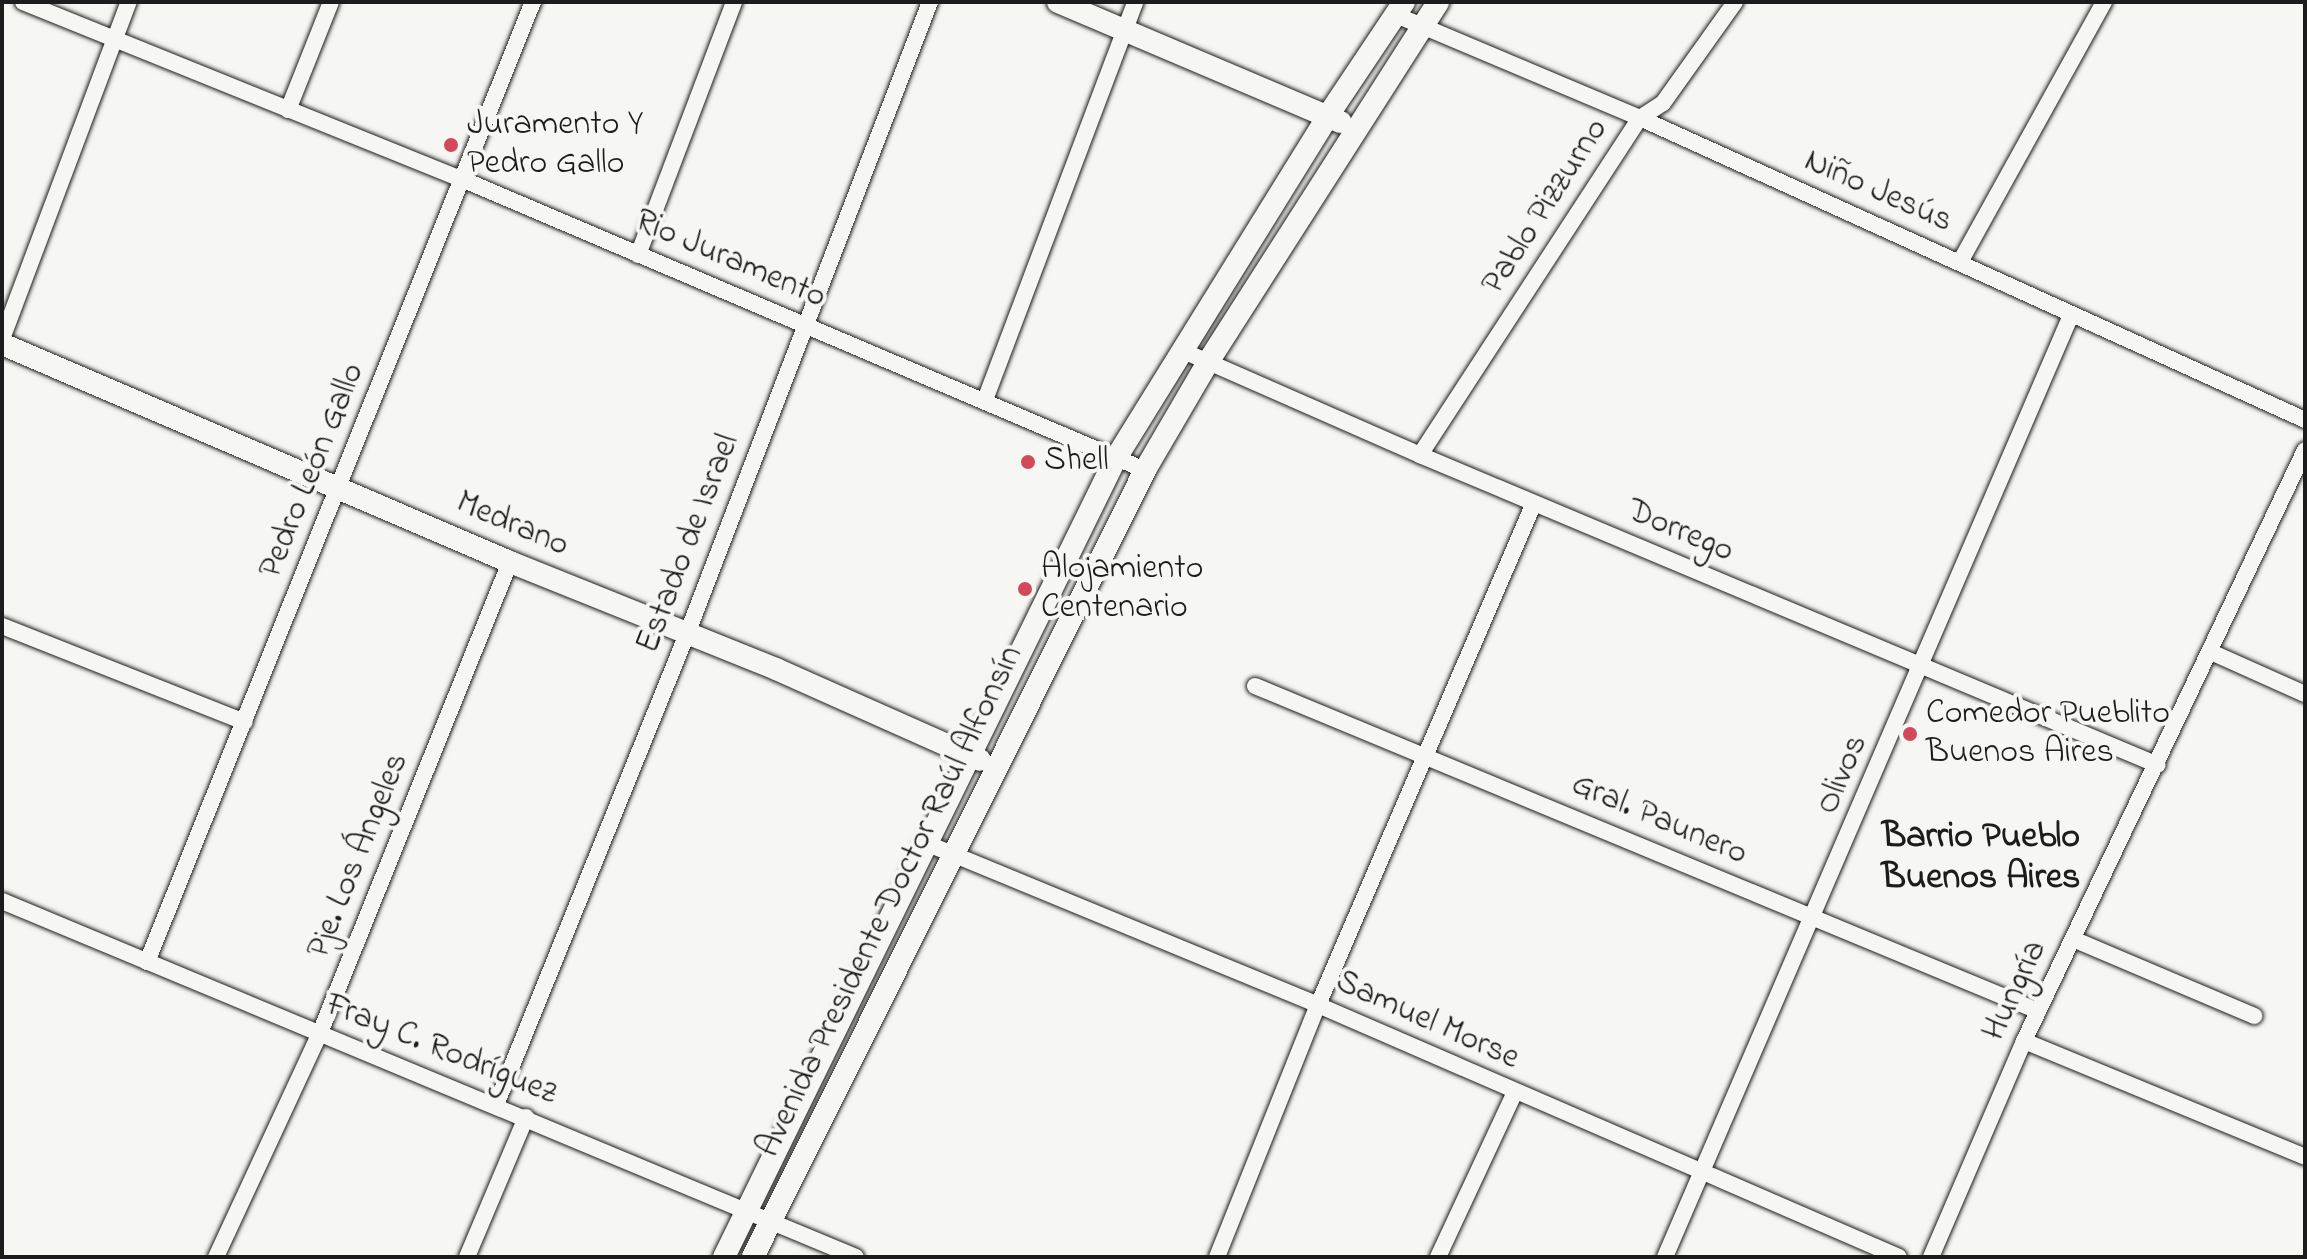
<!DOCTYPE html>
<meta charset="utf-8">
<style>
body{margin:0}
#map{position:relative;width:2307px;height:1259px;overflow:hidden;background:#f6f6f2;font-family:"Indie Flower",sans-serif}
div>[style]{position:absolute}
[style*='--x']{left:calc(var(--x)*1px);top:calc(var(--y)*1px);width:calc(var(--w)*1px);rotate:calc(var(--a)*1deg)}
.roads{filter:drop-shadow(0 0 2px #1c1c1c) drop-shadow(0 0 2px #1c1c1c)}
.street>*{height:16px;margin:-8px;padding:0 8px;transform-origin:8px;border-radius:8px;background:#f6f6f2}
.secondary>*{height:22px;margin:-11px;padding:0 11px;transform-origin:11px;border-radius:11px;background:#f6f6f2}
.dots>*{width:22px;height:22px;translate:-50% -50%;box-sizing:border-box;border:4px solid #f6f6f2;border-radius:50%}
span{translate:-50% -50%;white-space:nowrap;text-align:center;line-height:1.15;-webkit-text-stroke:8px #f6f6f2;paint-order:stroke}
.poi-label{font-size:34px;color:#1c1c1c}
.left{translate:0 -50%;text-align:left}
.street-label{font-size:34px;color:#1c1c1c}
.neighbourhood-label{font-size:36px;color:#1c1c1c;font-weight:700}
.frame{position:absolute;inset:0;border:4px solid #1c1c1c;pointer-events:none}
</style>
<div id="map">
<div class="roads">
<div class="street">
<i style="--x:23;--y:2;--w:476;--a:22"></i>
<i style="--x:464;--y:180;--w:740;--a:23.07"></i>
<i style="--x:1396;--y:15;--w:265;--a:22.9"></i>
<i style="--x:1640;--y:118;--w:730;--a:24.42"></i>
<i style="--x:288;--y:110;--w:116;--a:-68.3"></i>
<i style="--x:638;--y:255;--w:271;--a:-69.2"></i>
<i style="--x:1960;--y:262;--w:297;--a:-61"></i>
<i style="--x:2;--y:339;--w:360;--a:-69.4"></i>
<i style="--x:1181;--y:350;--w:261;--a:23.7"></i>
<i style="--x:1420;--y:455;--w:800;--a:22.79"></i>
<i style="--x:985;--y:400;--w:425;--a:-69.3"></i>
<i style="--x:1420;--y:455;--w:402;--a:-56.9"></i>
<i style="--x:1640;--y:118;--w:27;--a:-33"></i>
<i style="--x:1663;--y:103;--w:124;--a:-54.5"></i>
<i style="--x:2;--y:626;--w:261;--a:21.6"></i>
<i style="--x:2211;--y:652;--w:103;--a:24.1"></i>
<i style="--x:1255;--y:686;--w:848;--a:22.54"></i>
<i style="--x:928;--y:844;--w:422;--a:22.4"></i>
<i style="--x:1318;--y:1005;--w:633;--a:23.45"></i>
<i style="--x:2;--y:901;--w:925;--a:22.63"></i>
<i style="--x:2073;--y:939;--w:197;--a:23"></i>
<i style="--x:147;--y:962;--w:1035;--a:-68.1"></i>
<i style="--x:2024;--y:1041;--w:304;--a:22.4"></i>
<i style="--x:496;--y:1105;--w:508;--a:-67.93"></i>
<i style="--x:687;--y:634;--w:677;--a:-68.97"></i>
<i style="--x:216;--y:1257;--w:247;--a:-65.1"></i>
<i style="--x:320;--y:1033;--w:508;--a:-68.03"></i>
<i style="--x:467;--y:1257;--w:152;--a:-67.1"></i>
<i style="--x:1217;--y:1257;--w:271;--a:-68.2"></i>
<i style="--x:1318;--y:1005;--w:546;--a:-66.72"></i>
<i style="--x:1438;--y:1257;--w:182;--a:-65"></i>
<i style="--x:1665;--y:1257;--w:1026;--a:-66.68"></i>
<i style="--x:1931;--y:1257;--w:235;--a:-66.7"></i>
<i style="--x:2024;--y:1041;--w:654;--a:-64.57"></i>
</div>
<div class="secondary">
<i style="--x:1058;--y:2;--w:307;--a:23"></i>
<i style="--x:2;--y:344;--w:553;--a:23.23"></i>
<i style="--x:510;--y:562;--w:287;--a:21.9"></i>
<i style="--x:776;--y:669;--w:223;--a:24"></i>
<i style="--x:724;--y:1257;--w:890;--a:-63.87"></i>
<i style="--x:1116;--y:458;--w:405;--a:-58.2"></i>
<i style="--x:1329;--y:114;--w:135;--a:-56.2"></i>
<i style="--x:753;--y:1257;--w:879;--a:-63.52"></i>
<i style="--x:1145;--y:470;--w:125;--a:-59.7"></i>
<i style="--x:1208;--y:362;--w:427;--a:-57.4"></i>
</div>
</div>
<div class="dots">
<i style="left:451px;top:145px;background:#d1495b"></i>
<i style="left:1028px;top:462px;background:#d1495b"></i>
<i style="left:1025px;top:589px;background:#d1495b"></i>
<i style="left:1910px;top:734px;background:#d1495b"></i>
</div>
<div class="poi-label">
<span class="left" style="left:467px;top:145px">Juramento Y<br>Pedro Gallo</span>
<span class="left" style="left:1044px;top:462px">Shell</span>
<span class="left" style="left:1041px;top:589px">Alojamiento<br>Centenario</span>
<span class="left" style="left:1926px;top:734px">Comedor Pueblito<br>Buenos Aires</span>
</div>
<div class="street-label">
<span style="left:1878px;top:192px;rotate:24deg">Niño Jesús</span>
<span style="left:1546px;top:207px;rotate:-57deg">Pablo Pizzurno</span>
<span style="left:730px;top:260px;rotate:23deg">Rio Juramento</span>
<span style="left:313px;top:471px;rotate:-68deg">Pedro León Gallo</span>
<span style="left:512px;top:525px;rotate:23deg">Medrano</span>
<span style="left:1680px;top:532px;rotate:23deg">Dorrego</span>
<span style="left:689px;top:544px;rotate:-69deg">Estado de Israel</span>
<span style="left:1843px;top:775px;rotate:-67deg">Olivos</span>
<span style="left:1659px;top:820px;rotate:23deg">Gral. Paunero</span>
<span style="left:359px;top:856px;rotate:-68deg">Pje. Los Ángeles</span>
<span style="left:891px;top:902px;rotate:-64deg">Avenida Presidente Doctor Raúl Alfonsín</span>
<span style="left:2016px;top:991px;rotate:-65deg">Hungría</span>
<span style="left:1427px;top:1021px;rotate:24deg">Samuel Morse</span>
<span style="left:441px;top:1050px;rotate:22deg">Fray C. Rodríguez</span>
</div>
<div class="neighbourhood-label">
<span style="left:1981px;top:858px">Barrio Pueblo<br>Buenos Aires</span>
</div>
<div class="frame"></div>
</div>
